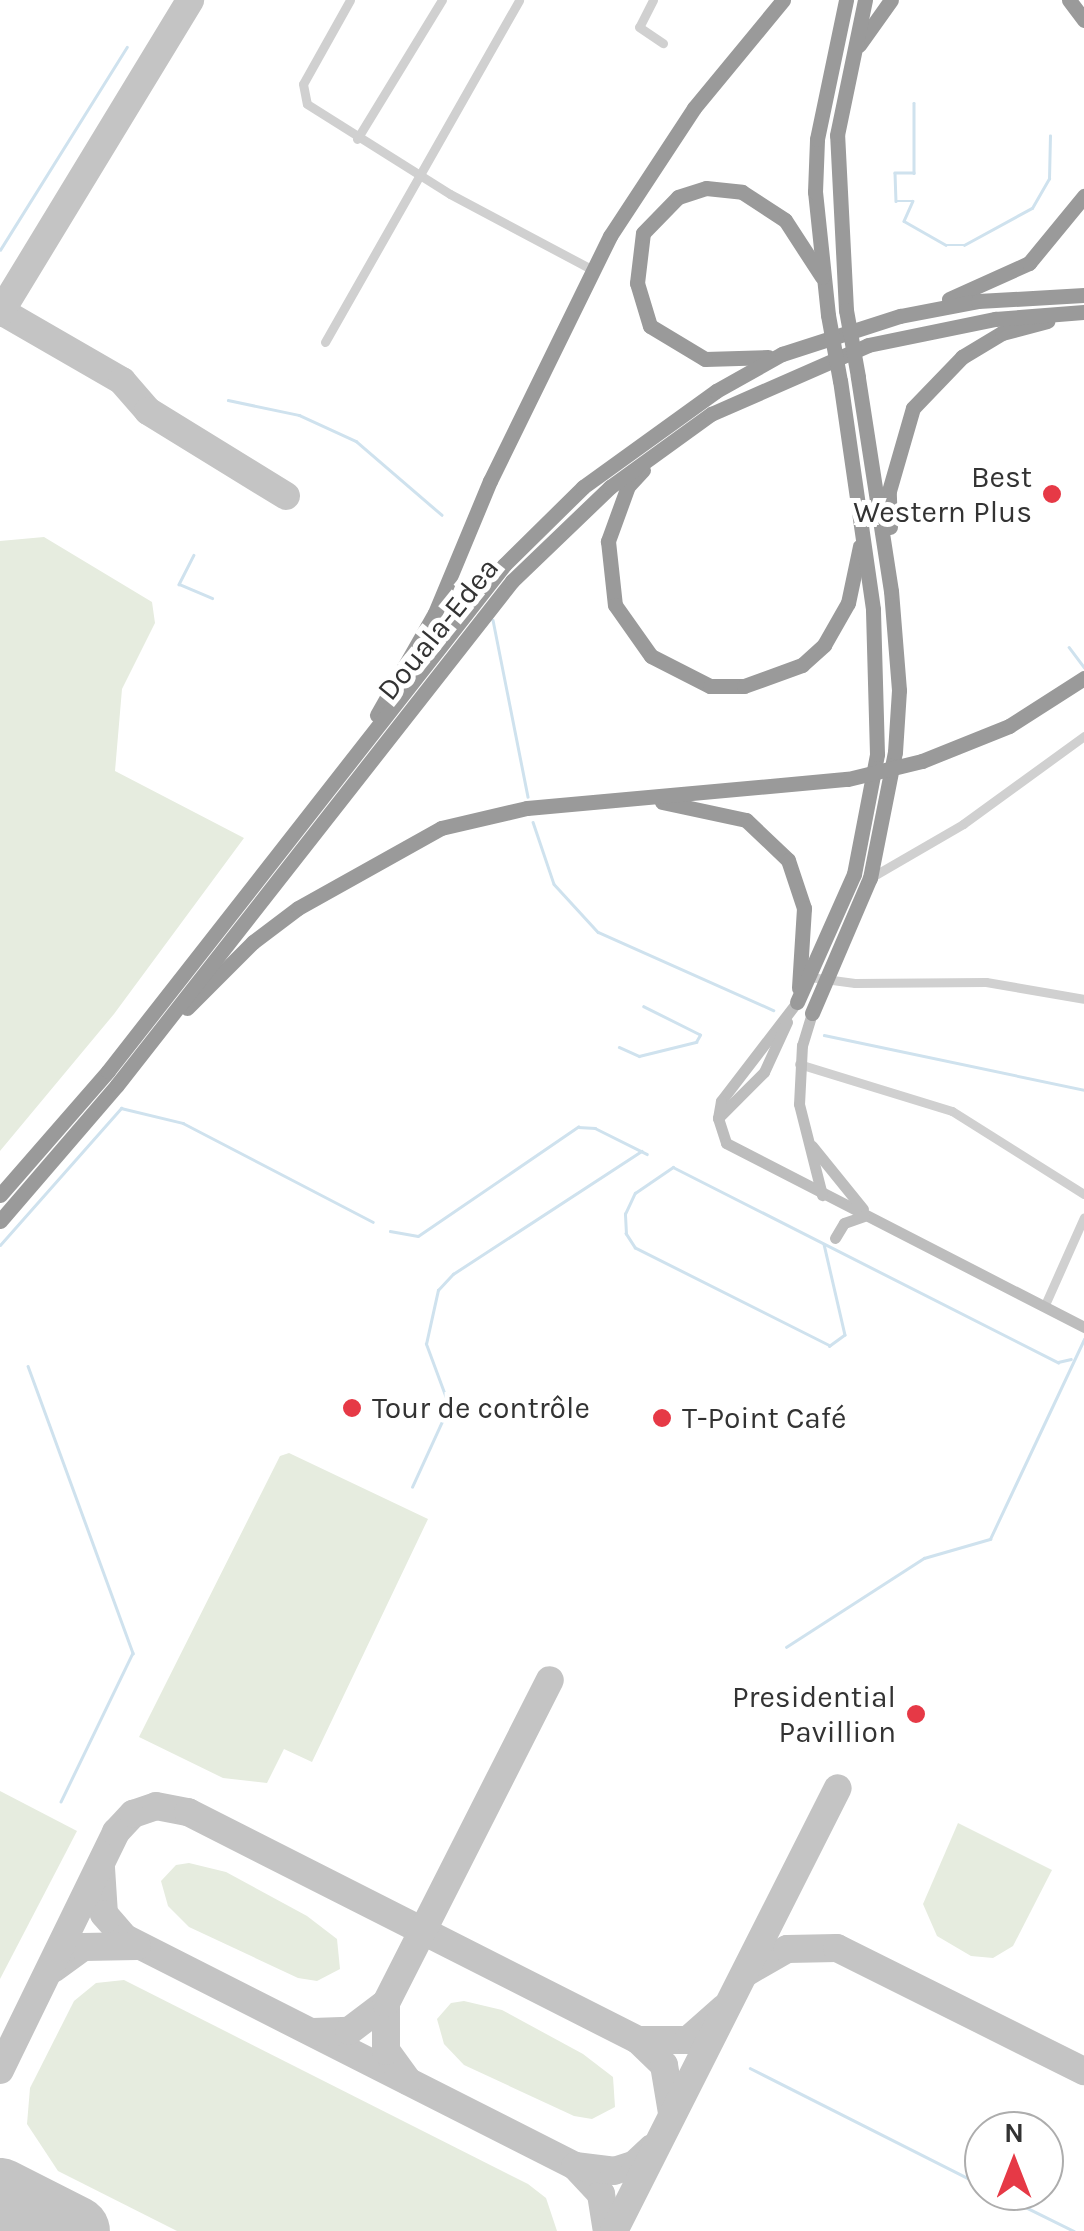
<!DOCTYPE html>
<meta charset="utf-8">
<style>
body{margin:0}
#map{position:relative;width:1084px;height:2231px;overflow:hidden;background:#fff;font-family:Karla,sans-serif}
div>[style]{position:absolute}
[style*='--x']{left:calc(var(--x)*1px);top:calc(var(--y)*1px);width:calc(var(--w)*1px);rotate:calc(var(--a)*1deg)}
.green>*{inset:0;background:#e6ecdf}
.stream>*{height:2.5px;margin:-1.25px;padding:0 1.25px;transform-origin:1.25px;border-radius:1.25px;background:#cfe2ee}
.taxiway>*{height:28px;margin:-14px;padding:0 14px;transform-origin:14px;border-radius:14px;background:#c4c4c4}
.runway>*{height:70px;margin:-35px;padding:0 35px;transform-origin:35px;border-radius:35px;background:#c4c4c4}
.street>*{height:9px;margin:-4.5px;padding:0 4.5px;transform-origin:4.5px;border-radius:4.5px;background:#d0d0d0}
.secondary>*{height:11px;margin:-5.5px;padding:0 5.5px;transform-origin:5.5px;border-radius:5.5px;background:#bdbdbd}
.highway>*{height:15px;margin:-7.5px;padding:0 7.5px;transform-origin:7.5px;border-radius:7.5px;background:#9a9a9a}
.highway-bridge>*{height:15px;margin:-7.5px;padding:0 7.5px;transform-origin:7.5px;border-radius:7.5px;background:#9a9a9a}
.dots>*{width:28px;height:28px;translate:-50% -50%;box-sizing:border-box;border:5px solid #fff;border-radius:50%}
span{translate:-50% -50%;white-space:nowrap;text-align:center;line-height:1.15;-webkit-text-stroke:10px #fff;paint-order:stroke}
.poi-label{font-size:30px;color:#333}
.right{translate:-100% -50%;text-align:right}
.left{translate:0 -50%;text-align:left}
.street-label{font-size:30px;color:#333}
.north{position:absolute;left:964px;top:2111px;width:100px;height:100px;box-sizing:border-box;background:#fff;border:2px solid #adadad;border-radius:50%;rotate:0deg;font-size:28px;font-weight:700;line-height:40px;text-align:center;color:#333}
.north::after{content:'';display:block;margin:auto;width:35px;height:45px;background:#e63946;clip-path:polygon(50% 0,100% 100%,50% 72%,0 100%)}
</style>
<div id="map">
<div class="green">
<i style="clip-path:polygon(44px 537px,152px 602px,155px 623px,122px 689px,115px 771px,244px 838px,114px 1014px,0 1151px,0 541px)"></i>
<i style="clip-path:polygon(289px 1453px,428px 1519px,312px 1762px,284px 1749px,267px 1783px,223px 1778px,139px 1737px,280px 1456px)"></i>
<i style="clip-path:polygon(0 1791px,77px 1831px,0 1979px)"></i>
<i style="clip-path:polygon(958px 1823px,1052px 1870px,1013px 1946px,993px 1958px,971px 1956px,937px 1936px,923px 1904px)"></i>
<i style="clip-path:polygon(189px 1863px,226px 1872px,307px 1916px,337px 1939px,340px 1969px,317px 1981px,298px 1978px,189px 1927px,168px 1906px,161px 1881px,176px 1865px)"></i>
<i style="clip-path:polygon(124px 1980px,528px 2184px,546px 2198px,557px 2231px,177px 2231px,58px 2171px,27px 2124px,30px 2088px,74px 2001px,96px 1983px)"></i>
<i style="clip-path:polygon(464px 2001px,502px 2010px,583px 2054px,613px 2077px,615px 2107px,592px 2119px,574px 2116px,464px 2065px,444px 2044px,437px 2019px,451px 2003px)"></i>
</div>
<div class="stream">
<i style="--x:914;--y:103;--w:70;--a:90"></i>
<i style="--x:914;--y:173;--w:19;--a:180"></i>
<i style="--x:895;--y:173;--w:28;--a:88"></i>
<i style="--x:896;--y:201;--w:17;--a:0"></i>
<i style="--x:913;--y:201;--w:22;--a:114"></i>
<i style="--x:904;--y:221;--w:48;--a:29.7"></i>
<i style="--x:946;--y:245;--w:18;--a:0"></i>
<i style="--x:964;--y:245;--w:77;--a:-28.6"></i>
<i style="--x:1032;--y:208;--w:34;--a:-60"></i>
<i style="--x:1049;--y:179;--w:43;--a:-88.7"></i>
<i style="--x:0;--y:250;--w:239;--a:-58"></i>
<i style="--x:228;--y:400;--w:73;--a:11.9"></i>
<i style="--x:299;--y:415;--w:63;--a:24.5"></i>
<i style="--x:356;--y:441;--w:113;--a:40.7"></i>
<i style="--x:194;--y:555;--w:33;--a:117"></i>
<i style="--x:179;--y:584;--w:36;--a:23"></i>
<i style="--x:493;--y:620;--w:180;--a:78.8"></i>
<i style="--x:1069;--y:647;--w:25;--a:53"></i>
<i style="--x:533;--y:822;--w:65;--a:71.3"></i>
<i style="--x:554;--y:884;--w:65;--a:47.5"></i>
<i style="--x:598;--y:932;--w:192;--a:24"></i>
<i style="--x:824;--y:1035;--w:266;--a:11.9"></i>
<i style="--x:619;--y:1047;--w:22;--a:24"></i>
<i style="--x:639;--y:1056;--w:59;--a:-13.8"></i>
<i style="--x:696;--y:1042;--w:8;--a:-60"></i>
<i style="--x:700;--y:1035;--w:63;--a:-153.4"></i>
<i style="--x:390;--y:1231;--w:28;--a:10"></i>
<i style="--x:418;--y:1236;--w:194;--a:-34.3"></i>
<i style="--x:578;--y:1127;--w:17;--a:3"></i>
<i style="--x:595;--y:1128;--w:58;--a:26.6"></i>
<i style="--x:824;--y:1244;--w:93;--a:77"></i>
<i style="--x:845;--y:1335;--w:19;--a:144"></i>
<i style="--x:830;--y:1346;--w:218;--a:-153.3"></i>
<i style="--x:635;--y:1248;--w:17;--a:-123"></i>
<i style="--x:626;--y:1234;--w:20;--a:-93"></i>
<i style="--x:625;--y:1214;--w:23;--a:-65"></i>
<i style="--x:635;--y:1193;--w:46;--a:-34.4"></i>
<i style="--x:673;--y:1167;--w:432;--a:26.9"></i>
<i style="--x:1058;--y:1362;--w:13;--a:-13"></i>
<i style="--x:0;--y:1245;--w:183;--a:-48.5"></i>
<i style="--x:121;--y:1108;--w:64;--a:13.6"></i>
<i style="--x:183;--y:1123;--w:214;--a:27.5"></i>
<i style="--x:28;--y:1366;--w:306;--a:69.9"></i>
<i style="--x:133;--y:1653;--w:165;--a:115.8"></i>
<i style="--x:412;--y:1487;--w:89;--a:-65.4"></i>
<i style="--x:449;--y:1406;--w:66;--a:-110.4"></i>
<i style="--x:426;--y:1344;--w:55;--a:-77.5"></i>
<i style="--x:438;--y:1290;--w:22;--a:-47"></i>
<i style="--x:453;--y:1274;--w:225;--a:-33.1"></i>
<i style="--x:786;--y:1647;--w:164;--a:-32.8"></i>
<i style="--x:924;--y:1558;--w:69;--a:-16.1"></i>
<i style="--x:990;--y:1539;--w:221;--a:-64.8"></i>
<i style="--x:750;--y:2068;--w:262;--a:26.8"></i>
<i style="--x:993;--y:2191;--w:90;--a:26.3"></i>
</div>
<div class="taxiway">
<i style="--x:1;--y:311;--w:140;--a:30"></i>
<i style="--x:122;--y:381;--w:40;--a:49"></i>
<i style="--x:148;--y:411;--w:162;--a:31.6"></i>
<i style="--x:0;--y:313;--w:366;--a:-58.7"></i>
<i style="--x:101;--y:1868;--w:46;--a:86.3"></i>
<i style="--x:104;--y:1914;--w:32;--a:49"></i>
<i style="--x:125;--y:1938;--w:504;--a:26.87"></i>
<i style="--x:575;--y:2166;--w:38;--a:47"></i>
<i style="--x:601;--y:2194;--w:37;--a:81"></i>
<i style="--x:53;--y:1969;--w:37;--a:-36"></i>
<i style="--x:83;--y:1947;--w:54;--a:-1.1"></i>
<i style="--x:747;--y:1972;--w:46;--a:-29.9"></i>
<i style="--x:787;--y:1949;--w:50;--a:-1.1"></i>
<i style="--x:837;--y:1948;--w:276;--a:26.5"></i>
<i style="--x:313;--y:2032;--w:36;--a:-2"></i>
<i style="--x:349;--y:2031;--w:46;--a:-37.1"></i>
<i style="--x:638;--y:2040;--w:36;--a:44"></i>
<i style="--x:664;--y:2065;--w:49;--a:80.5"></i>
<i style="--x:0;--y:2070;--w:265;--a:-64"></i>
<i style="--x:116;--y:1832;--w:25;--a:-47"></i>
<i style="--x:133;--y:1814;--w:24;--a:-19"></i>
<i style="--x:156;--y:1806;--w:33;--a:11"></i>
<i style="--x:188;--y:1812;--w:504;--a:26.87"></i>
<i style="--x:638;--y:2040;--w:50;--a:0"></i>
<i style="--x:688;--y:2040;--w:48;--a:-41.6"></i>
<i style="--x:408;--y:2081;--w:37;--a:-126"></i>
<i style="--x:386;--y:2051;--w:48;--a:-90"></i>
<i style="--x:386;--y:2003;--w:362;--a:-63.1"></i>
<i style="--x:575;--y:2166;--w:39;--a:7"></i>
<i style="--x:614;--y:2171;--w:22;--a:-18"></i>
<i style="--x:635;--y:2164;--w:23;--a:-43"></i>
<i style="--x:0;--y:2187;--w:16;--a:45"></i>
<i style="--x:614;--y:2231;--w:496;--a:-63.2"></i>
</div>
<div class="runway">
<i style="--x:0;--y:2193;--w:84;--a:26.9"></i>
</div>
<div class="street">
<i style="--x:350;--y:0;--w:96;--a:119.2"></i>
<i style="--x:303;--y:84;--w:20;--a:79"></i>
<i style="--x:307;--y:104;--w:169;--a:32.2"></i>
<i style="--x:450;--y:194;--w:162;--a:28"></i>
<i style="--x:653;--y:0;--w:30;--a:117"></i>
<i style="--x:639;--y:27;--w:29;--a:34"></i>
<i style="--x:357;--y:139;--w:163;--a:-58.6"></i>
<i style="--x:325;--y:342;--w:393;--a:-60.4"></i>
<i style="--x:870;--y:878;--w:108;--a:-30.1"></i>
<i style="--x:963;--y:824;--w:150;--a:-36"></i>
<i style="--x:810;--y:977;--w:45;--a:7.6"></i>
<i style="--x:855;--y:983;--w:131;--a:-0.4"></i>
<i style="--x:986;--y:982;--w:99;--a:9.8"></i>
<i style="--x:799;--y:1064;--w:160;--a:17.1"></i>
<i style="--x:952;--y:1111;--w:156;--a:32.2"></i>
<i style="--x:1044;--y:1307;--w:98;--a:-66"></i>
</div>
<div class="secondary">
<i style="--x:797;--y:1002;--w:125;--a:127.5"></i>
<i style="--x:721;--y:1101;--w:17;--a:100"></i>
<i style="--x:718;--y:1118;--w:26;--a:72"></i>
<i style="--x:726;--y:1143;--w:403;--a:27.2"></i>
<i style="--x:812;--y:1013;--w:34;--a:107"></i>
<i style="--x:802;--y:1045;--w:59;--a:92.9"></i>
<i style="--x:799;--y:1104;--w:94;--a:75.8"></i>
<i style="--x:718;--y:1118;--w:65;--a:-45"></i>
<i style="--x:764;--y:1072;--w:55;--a:-65.3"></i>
<i style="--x:812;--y:1146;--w:81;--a:51"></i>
<i style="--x:835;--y:1238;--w:17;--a:-59"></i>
<i style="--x:844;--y:1223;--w:21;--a:-19"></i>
</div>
<div class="highway">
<i style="--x:1069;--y:0;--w:25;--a:53"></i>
<i style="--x:859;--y:45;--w:55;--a:-54.6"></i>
<i style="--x:949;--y:299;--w:88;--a:-24.2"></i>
<i style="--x:1029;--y:263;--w:87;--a:-50.6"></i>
<i style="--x:846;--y:310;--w:175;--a:-92.9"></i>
<i style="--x:837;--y:135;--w:138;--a:-78.3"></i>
<i style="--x:828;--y:315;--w:124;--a:-96"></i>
<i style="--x:815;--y:192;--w:53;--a:-87.8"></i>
<i style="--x:817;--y:139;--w:142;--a:-78.2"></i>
<i style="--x:768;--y:357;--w:63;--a:178.2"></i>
<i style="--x:705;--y:359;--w:64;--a:-149"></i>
<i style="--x:650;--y:326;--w:45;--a:-106.8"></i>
<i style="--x:637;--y:283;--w:50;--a:-83.2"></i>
<i style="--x:643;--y:233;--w:50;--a:-45.8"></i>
<i style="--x:678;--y:197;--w:29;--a:-18"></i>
<i style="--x:706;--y:188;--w:36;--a:6"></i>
<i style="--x:742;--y:192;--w:51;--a:33.1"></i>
<i style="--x:785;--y:220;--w:68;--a:57"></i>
<i style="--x:643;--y:470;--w:22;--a:133"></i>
<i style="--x:628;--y:486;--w:59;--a:110"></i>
<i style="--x:608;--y:541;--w:64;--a:83.8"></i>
<i style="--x:615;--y:605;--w:62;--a:54.8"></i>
<i style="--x:651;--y:656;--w:66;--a:27"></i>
<i style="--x:710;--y:686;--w:34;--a:0"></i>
<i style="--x:744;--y:686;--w:62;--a:-19.9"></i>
<i style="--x:802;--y:665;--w:30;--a:-42"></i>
<i style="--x:824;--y:645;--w:48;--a:-60.3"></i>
<i style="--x:848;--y:603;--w:58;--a:-78.1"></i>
<i style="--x:890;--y:527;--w:36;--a:-92"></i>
<i style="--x:889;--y:491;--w:86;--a:-73.9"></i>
<i style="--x:913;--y:408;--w:71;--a:-46.1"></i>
<i style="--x:962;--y:357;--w:47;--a:-31"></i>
<i style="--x:1002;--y:333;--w:47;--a:-14.9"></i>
<i style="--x:377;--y:715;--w:117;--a:-60.4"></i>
<i style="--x:435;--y:613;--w:143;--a:-67.4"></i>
<i style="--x:490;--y:481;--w:273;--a:-63.9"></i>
<i style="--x:610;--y:236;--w:153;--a:-56.7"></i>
<i style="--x:694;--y:108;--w:140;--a:-50.5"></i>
<i style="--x:922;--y:761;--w:94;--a:-21.9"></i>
<i style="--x:1009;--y:726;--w:89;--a:-32.6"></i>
<i style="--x:662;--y:802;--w:86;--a:12.1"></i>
<i style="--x:746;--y:820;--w:58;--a:43.6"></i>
<i style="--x:788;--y:860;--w:51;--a:71.6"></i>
<i style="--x:804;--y:908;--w:80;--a:93.6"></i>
<i style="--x:797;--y:1002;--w:140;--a:-66"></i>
<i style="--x:854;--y:874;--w:122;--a:-79.1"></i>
<i style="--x:877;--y:754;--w:145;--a:-91.6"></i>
<i style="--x:873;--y:609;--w:230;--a:-98.2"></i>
<i style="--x:187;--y:1008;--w:93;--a:-45"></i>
<i style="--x:253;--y:942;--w:56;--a:-37.1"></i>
<i style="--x:298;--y:908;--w:164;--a:-29.2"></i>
<i style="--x:441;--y:828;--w:88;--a:-13.1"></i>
<i style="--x:527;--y:808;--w:322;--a:-5.2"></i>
<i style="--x:812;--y:1013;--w:147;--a:-66.8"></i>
<i style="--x:870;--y:878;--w:128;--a:-78.8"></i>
<i style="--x:895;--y:752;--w:62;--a:-86.3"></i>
<i style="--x:899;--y:690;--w:99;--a:-94.6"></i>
<i style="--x:891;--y:591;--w:217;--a:-98.8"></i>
<i style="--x:0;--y:1195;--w:164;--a:-48.9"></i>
<i style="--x:108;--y:1071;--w:643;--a:-51.95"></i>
<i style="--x:504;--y:565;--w:111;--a:-44.6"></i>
<i style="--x:583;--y:487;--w:164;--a:-35.8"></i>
<i style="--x:716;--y:391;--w:76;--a:-29.3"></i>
<i style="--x:782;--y:354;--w:124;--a:-17.9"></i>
<i style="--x:900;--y:316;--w:79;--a:-10.9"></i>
<i style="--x:978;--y:301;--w:106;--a:-3.2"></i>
<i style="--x:0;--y:1221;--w:179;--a:-49.3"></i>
<i style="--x:117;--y:1085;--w:640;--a:-51.91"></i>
<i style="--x:512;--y:581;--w:136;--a:-43.8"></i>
<i style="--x:610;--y:487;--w:125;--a:-35.9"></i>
<i style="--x:711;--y:414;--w:171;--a:-23.7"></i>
<i style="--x:868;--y:345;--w:130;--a:-11.6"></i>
<i style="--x:995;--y:319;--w:89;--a:-4.5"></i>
</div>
<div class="highway-bridge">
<i style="--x:846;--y:310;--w:68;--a:79.8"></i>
<i style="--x:828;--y:315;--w:67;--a:79.7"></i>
<i style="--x:848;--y:779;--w:76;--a:-13.7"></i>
</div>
<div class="dots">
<i style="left:1052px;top:494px;background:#e63946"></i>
<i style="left:352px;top:1408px;background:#e63946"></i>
<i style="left:662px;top:1418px;background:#e63946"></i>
<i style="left:916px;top:1714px;background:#e63946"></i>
</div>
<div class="poi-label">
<span class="right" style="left:1032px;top:494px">Best<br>Western Plus</span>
<span class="left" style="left:372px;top:1408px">Tour de contrôle</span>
<span class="left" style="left:682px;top:1418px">T-Point Café</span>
<span class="right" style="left:896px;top:1714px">Presidential<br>Pavillion</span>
</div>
<div class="street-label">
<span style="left:438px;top:629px;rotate:-51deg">Douala-Edea</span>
</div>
<div class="north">N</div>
</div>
